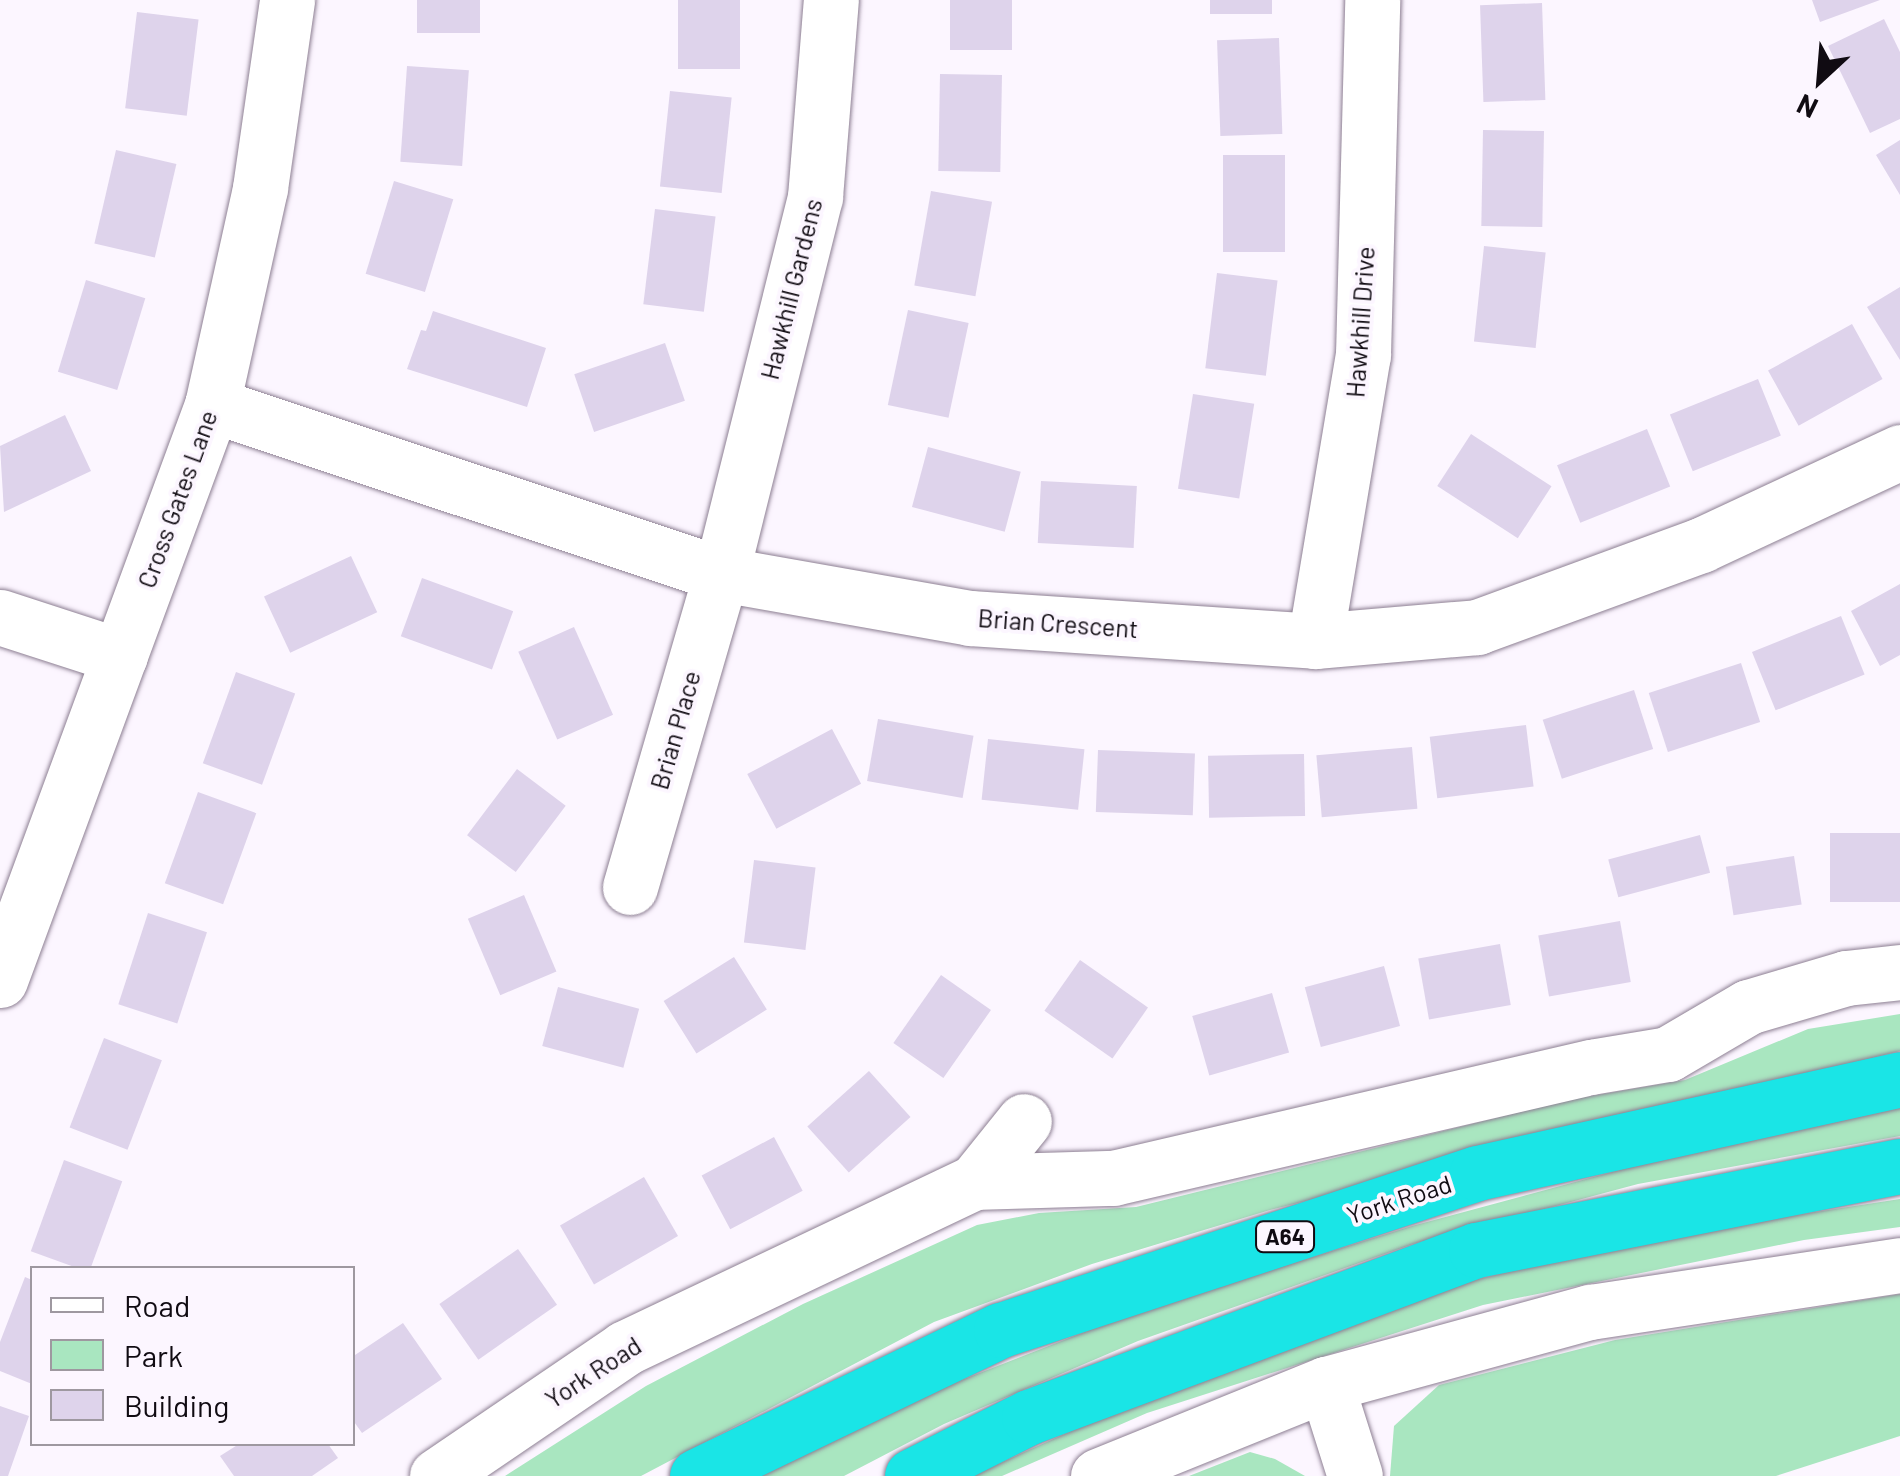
<!DOCTYPE html>
<style>
body{margin:0}
#map{position:relative;width:1900px;height:1476px;overflow:hidden;background:#fcf6ff;font-family:Barlow,sans-serif}
div>[style]{position:absolute}
[style*='--x']{left:calc(var(--x)*1px);top:calc(var(--y)*1px);width:calc(var(--w)*1px);rotate:calc(var(--a)*1deg)}
.green>*{inset:0;background:#a9e6c0}
.building>*{inset:0;background:#ded3eb;transform-origin:0 0}
.roads{filter:drop-shadow(0 0 2px #8d7f93) drop-shadow(0 0 2px #8d7f93)}
.minor>*{height:55px;margin:-27.5px;padding:0 27.5px;transform-origin:27.5px;border-radius:27.5px;background:#fff}
.highway>*{height:55px;margin:-27.5px;padding:0 27.5px;transform-origin:27.5px;border-radius:27.5px;background:#1ae5e6}
span{translate:-50% -50%;white-space:nowrap;text-align:center;line-height:1.15;-webkit-text-stroke:8px #fcf6ff;paint-order:stroke}
.shield-label span{padding:2px 8px;background:#fcf6ff;border:2px solid;border-radius:8px;-webkit-text-stroke-width:0}
.shield-label{font-size:22px;color:#100b12;font-weight:700}
.street-label{font-size:25px;color:#100b12}
.legend{position:absolute;left:30px;top:1266px;width:325px;height:180px;box-sizing:border-box;background:#fcf6ff;border:2px solid #9e98a0;margin:0;padding:12px 18px;list-style:none;font-size:30px;color:#100b12}
.legend li{display:flex;align-items:center;gap:20px;height:50px}
.legend b{width:50px;border:2px solid #9e98a0}
.north{position:absolute;left:1770px;top:30px;width:100px;height:100px;-webkit-text-stroke:8px #fcf6ff;paint-order:stroke;rotate:206deg;font-size:28px;font-weight:700;line-height:40px;text-align:center;color:#100b12}
.north::after{content:'';display:block;margin:auto;width:35px;height:45px;background:#100b12;clip-path:polygon(50% 0,100% 100%,50% 72%,0 100%)}
</style>
<div id="map">
<div class="green">
<i style="clip-path:polygon(1900px 1014px,1900px 1051px,1270px 1210px,1092px 1264px,934px 1322px,641px 1476px,505px 1476px,646px 1386px,803px 1304px,977px 1225px,1039px 1213px,1136px 1207px,1573px 1099px,1685px 1080px,1808px 1029px)"></i>
<i style="clip-path:polygon(1900px 1108px,1900px 1136px,1638px 1184px,1413px 1244px,1138px 1341px,944px 1424px,844px 1476px,756px 1476px,936px 1390px,1136px 1312px,1412px 1226px,1638px 1165px)"></i>
<i style="clip-path:polygon(1900px 1199px,1900px 1227px,1804px 1240px,1483px 1305px,1147px 1413px,1002px 1476px,971px 1476px,1143px 1399px,1474px 1280px,1671px 1234px)"></i>
<i style="clip-path:polygon(1900px 1294px,1900px 1436px,1776px 1476px,1390px 1476px,1394px 1426px,1439px 1385px,1615px 1340px)"></i>
<i style="clip-path:polygon(1250px 1452px,1275px 1459px,1305px 1476px,1189px 1476px)"></i>
</div>
<div class="building">
<i style="left:417px;top:0;width:63px;height:33px"></i>
<i style="left:678px;top:0;width:62px;height:69px"></i>
<i style="left:950px;top:0;width:62px;height:50px"></i>
<i style="left:1210px;top:0;width:62px;height:14px"></i>
<i style="clip-path:polygon(1812px 0,1880px 0,1820px 22px)"></i>
<i style="left:1542px;top:3px;width:97px;height:62px;rotate:88deg"></i>
<i style="left:137px;top:12px;width:62px;height:97px;rotate:7deg"></i>
<i style="clip-path:polygon(1884px 19px,1900px 52px,1900px 119px,1870px 133px,1828px 46px)"></i>
<i style="left:1279px;top:38px;width:96px;height:62px;rotate:88deg"></i>
<i style="left:407px;top:66px;width:62px;height:96px;rotate:4deg"></i>
<i style="left:940px;top:74px;width:62px;height:97px;rotate:1deg"></i>
<i style="left:670px;top:91px;width:62px;height:96px;rotate:6deg"></i>
<i style="left:1483px;top:130px;width:61px;height:96px;rotate:1deg"></i>
<i style="clip-path:polygon(1900px 140px,1900px 195px,1876px 155px)"></i>
<i style="left:116px;top:150px;width:62px;height:96px;rotate:13deg"></i>
<i style="left:1285px;top:155px;width:97px;height:62px;rotate:90deg"></i>
<i style="left:394px;top:181px;width:62px;height:97px;rotate:17deg"></i>
<i style="left:931px;top:191px;width:62px;height:96px;rotate:10deg"></i>
<i style="left:655px;top:209px;width:61px;height:96px;rotate:7deg"></i>
<i style="left:1484px;top:246px;width:62px;height:96px;rotate:6deg"></i>
<i style="left:1217px;top:273px;width:61px;height:96px;rotate:7deg"></i>
<i style="left:86px;top:280px;width:62px;height:96px;rotate:17deg"></i>
<i style="clip-path:polygon(1900px 287px,1900px 360px,1867px 307px)"></i>
<i style="left:908px;top:310px;width:62px;height:97px;rotate:12deg"></i>
<i style="clip-path:polygon(433px 311px,546px 348px,527px 407px,407px 369px,421px 330px,426px 331px)"></i>
<i style="left:1852px;top:324px;width:63px;height:96px;rotate:61deg"></i>
<i style="left:665px;top:343px;width:61px;height:96px;rotate:71deg"></i>
<i style="left:1758px;top:379px;width:61px;height:95px;rotate:68deg"></i>
<i style="left:1193px;top:394px;width:62px;height:96px;rotate:9deg"></i>
<i style="clip-path:polygon(65px 415px,91px 471px,4px 512px,0 446px)"></i>
<i style="left:1647px;top:429px;width:62px;height:97px;rotate:68deg"></i>
<i style="left:1471px;top:434px;width:96px;height:62px;rotate:33deg"></i>
<i style="left:928px;top:447px;width:96px;height:62px;rotate:15deg"></i>
<i style="left:1041px;top:481px;width:96px;height:62px;rotate:3deg"></i>
<i style="left:351px;top:556px;width:62px;height:96px;rotate:65deg"></i>
<i style="left:422px;top:578px;width:97px;height:62px;rotate:20deg"></i>
<i style="clip-path:polygon(1900px 584px,1900px 655px,1880px 666px,1851px 611px)"></i>
<i style="left:1841px;top:616px;width:63px;height:96px;rotate:68deg"></i>
<i style="left:574px;top:627px;width:96px;height:61px;rotate:66deg"></i>
<i style="left:1741px;top:663px;width:62px;height:97px;rotate:72deg"></i>
<i style="left:236px;top:672px;width:63px;height:97px;rotate:20deg"></i>
<i style="left:1634px;top:690px;width:62px;height:96px;rotate:72deg"></i>
<i style="left:878px;top:719px;width:97px;height:63px;rotate:10deg"></i>
<i style="left:1526px;top:725px;width:62px;height:97px;rotate:83deg"></i>
<i style="left:832px;top:729px;width:62px;height:96px;rotate:62deg"></i>
<i style="left:988px;top:739px;width:97px;height:61px;rotate:6deg"></i>
<i style="left:1412px;top:747px;width:62px;height:96px;rotate:85deg"></i>
<i style="left:1098px;top:750px;width:97px;height:62px;rotate:2deg"></i>
<i style="left:1304px;top:754px;width:62px;height:96px;rotate:89deg"></i>
<i style="left:517px;top:769px;width:61px;height:83px;rotate:37deg"></i>
<i style="left:198px;top:792px;width:62px;height:97px;rotate:20deg"></i>
<i style="left:1900px;top:833px;width:69px;height:70px;rotate:90deg"></i>
<i style="left:1700px;top:835px;width:39px;height:95px;rotate:75deg"></i>
<i style="left:1794px;top:856px;width:49px;height:69px;rotate:81deg"></i>
<i style="left:754px;top:860px;width:62px;height:83px;rotate:7deg"></i>
<i style="left:524px;top:895px;width:83px;height:61px;rotate:67deg"></i>
<i style="left:148px;top:913px;width:62px;height:96px;rotate:18deg"></i>
<i style="left:1620px;top:921px;width:62px;height:83px;rotate:80deg"></i>
<i style="left:1500px;top:944px;width:62px;height:83px;rotate:80deg"></i>
<i style="left:734px;top:957px;width:62px;height:83px;rotate:58deg"></i>
<i style="left:1080px;top:960px;width:83px;height:62px;rotate:35deg"></i>
<i style="left:1384px;top:966px;width:62px;height:82px;rotate:75deg"></i>
<i style="left:941px;top:975px;width:61px;height:83px;rotate:35deg"></i>
<i style="left:558px;top:987px;width:84px;height:61px;rotate:15deg"></i>
<i style="left:1272px;top:993px;width:62px;height:83px;rotate:74deg"></i>
<i style="left:104px;top:1038px;width:62px;height:96px;rotate:21deg"></i>
<i style="left:869px;top:1071px;width:62px;height:83px;rotate:48deg"></i>
<i style="left:774px;top:1137px;width:61px;height:82px;rotate:62deg"></i>
<i style="left:64px;top:1160px;width:62px;height:97px;rotate:20deg"></i>
<i style="left:644px;top:1177px;width:68px;height:97px;rotate:60deg"></i>
<i style="left:518px;top:1249px;width:68px;height:96px;rotate:55deg"></i>
<i style="clip-path:polygon(25px 1277px,32px 1280px,32px 1384px,0 1371px,0 1342px)"></i>
<i style="clip-path:polygon(403px 1323px,442px 1379px,362px 1433px,352px 1419px,352px 1357px)"></i>
<i style="clip-path:polygon(0 1406px,29px 1416px,8px 1476px,0 1476px)"></i>
<i style="clip-path:polygon(239px 1444px,328px 1444px,338px 1458px,312px 1476px,234px 1476px,220px 1456px)"></i>
</div>
<div class="roads">
<div class="minor">
<i style="--x:212;--y:405;--w:536;--a:18.37"></i>
<i style="--x:721;--y:574;--w:253;--a:10"></i>
<i style="--x:970;--y:618;--w:346;--a:3.8"></i>
<i style="--x:1315;--y:641;--w:163;--a:-4.9"></i>
<i style="--x:1477;--y:627;--w:239;--a:-20.1"></i>
<i style="--x:1701;--y:545;--w:220;--a:-25"></i>
<i style="--x:0;--y:617;--w:126;--a:18"></i>
<i style="--x:1315;--y:641;--w:290;--a:-80.5"></i>
<i style="--x:1363;--y:355;--w:355;--a:-88.5"></i>
<i style="--x:630;--y:887;--w:326;--a:-73.8"></i>
<i style="--x:721;--y:574;--w:389;--a:-76"></i>
<i style="--x:815;--y:197;--w:198;--a:-85.4"></i>
<i style="--x:0;--y:980;--w:613;--a:-69.76"></i>
<i style="--x:212;--y:405;--w:222;--a:-77.5"></i>
<i style="--x:260;--y:188;--w:190;--a:-81.8"></i>
<i style="--x:975;--y:1182;--w:78;--a:-51.2"></i>
<i style="--x:1326;--y:1384;--w:96;--a:72.5"></i>
<i style="--x:437;--y:1476;--w:227;--a:-34.2"></i>
<i style="--x:625;--y:1348;--w:387;--a:-25.4"></i>
<i style="--x:975;--y:1182;--w:138;--a:-1.7"></i>
<i style="--x:1113;--y:1178;--w:491;--a:-13.1"></i>
<i style="--x:1591;--y:1067;--w:78;--a:-9.6"></i>
<i style="--x:1668;--y:1054;--w:93;--a:-30.4"></i>
<i style="--x:1748;--y:1007;--w:102;--a:-16.5"></i>
<i style="--x:1846;--y:978;--w:54;--a:-6.3"></i>
<i style="--x:1098;--y:1476;--w:246;--a:-22"></i>
<i style="--x:1326;--y:1384;--w:274;--a:-15.3"></i>
<i style="--x:1590;--y:1312;--w:314;--a:-8.6"></i>
</div>
<div class="highway">
<i style="--x:697;--y:1476;--w:337;--a:-25.7"></i>
<i style="--x:1001;--y:1330;--w:501;--a:-18.25"></i>
<i style="--x:1477;--y:1173;--w:433;--a:-12.5"></i>
<i style="--x:912;--y:1476;--w:131;--a:-26.8"></i>
<i style="--x:1029;--y:1417;--w:477;--a:-20.5"></i>
<i style="--x:1476;--y:1250;--w:432;--a:-11.2"></i>
</div>
</div>
<div class="shield-label">
<span style="left:1285px;top:1237px">A64</span>
</div>
<div class="street-label">
<span style="left:791px;top:289px;rotate:-76deg">Hawkhill Gardens</span>
<span style="left:1360px;top:322px;rotate:-86deg">Hawkhill Drive</span>
<span style="left:177px;top:499px;rotate:-70deg">Cross Gates Lane</span>
<span style="left:1058px;top:623px;rotate:4deg">Brian Crescent</span>
<span style="left:675px;top:730px;rotate:-74deg">Brian Place</span>
<span style="left:1399px;top:1199px;rotate:-18deg">York Road</span>
<span style="left:593px;top:1372px;rotate:-33deg">York Road</span>
</div>
<ul class="legend">
<li><b style="height:12px;background:#fff"></b>Road</li>
<li><b style="height:28px;background:#a9e6c0"></b>Park</li>
<li><b style="height:28px;background:#ded3eb"></b>Building</li>
</ul>
<div class="north">N</div>
</div>
